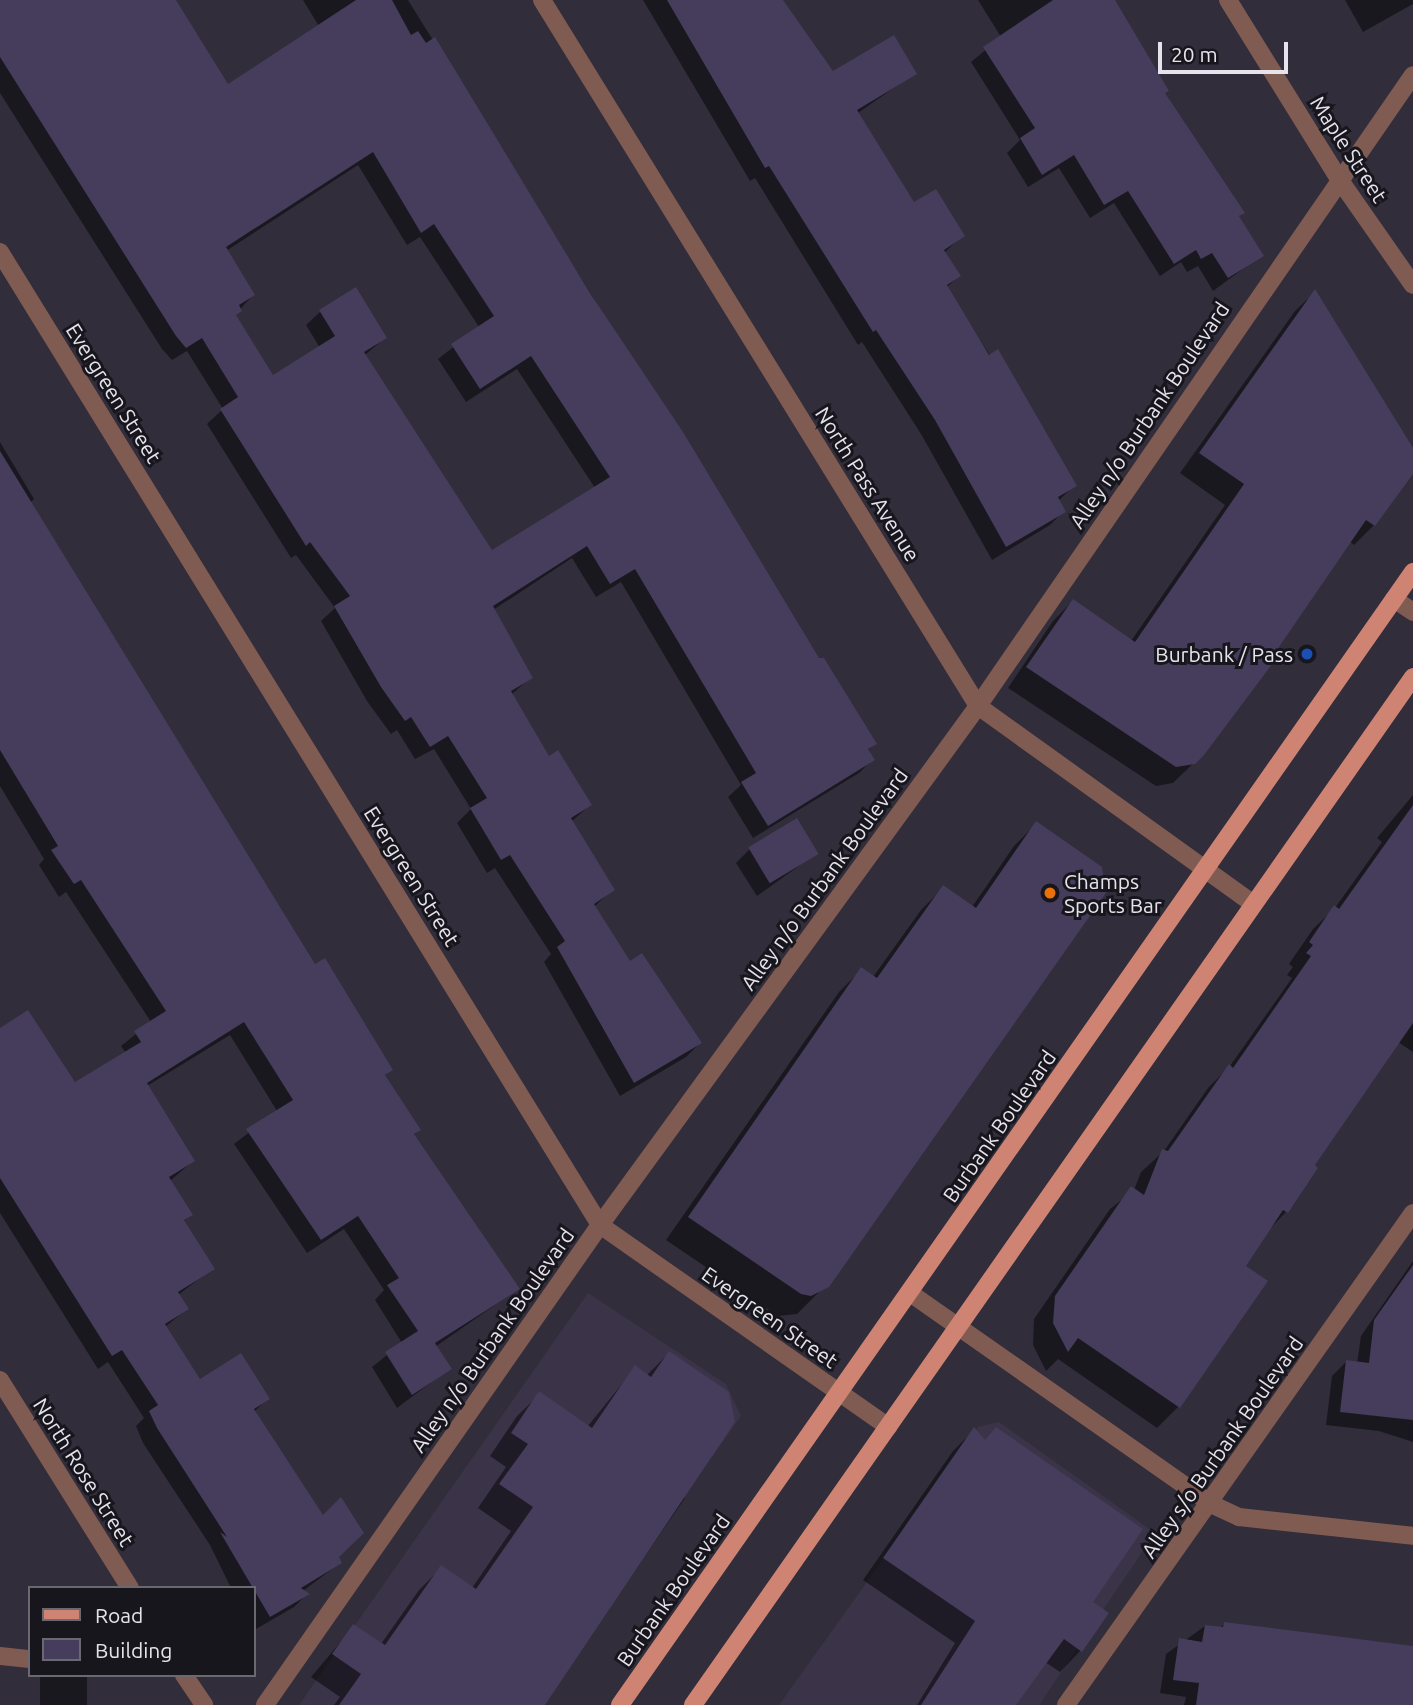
<!DOCTYPE html>
<style>
body{margin:0}
#map{position:relative;width:1413px;height:1705px;overflow:hidden;background:#312d3b;font-family:Ubuntu,sans-serif}
div>[style]{position:absolute}
[style*='--x']{left:calc(var(--x)*1px);top:calc(var(--y)*1px);width:calc(var(--w)*1px);rotate:calc(var(--a)*1deg)}
.built>*{inset:0;background:#3b3448}
.shadow>*{inset:0;background:#0007;transform-origin:0 0}
.building>*{inset:0;background:#463c5c;transform-origin:0 0}
.lane>*{height:18px;margin:-9px;padding:0 9px;transform-origin:9px;border-radius:9px;background:#805b52}
.street>*{height:18px;margin:-9px;padding:0 9px;transform-origin:9px;border-radius:9px;background:#805b52}
.primary>*{height:18px;margin:-9px;padding:0 9px;transform-origin:9px;border-radius:9px;background:#cf8372}
.dots>*{width:19px;height:19px;translate:-50% -50%;box-sizing:border-box;border:4px solid #18161d;border-radius:50%}
span{translate:-50% -50%;white-space:nowrap;text-align:center;line-height:1.15;-webkit-text-stroke:6px #18161d;paint-order:stroke}
.street-label{font-size:21px;color:#e6e3ed}
.poi-label{font-size:21px;color:#e6e3ed}
.right{translate:-100% -50%;text-align:right}
.left{translate:0 -50%;text-align:left}
.legend{position:absolute;left:28px;top:1586px;width:228px;height:91px;box-sizing:border-box;background:#18161d;border:2px solid #6a6870;margin:0;padding:9px 12px;list-style:none;font-size:21px;color:#e6e3ed}
.legend li{display:flex;align-items:center;gap:14px;height:35px}
.legend b{width:35px;border:2px solid #6a6870}
.scale{position:absolute;left:1158px;top:42px;width:130px;height:32px;box-sizing:border-box;border:4px solid #e6e3ed;border-top:0;padding-left:9px;font-size:21px;line-height:24px;white-space:nowrap;color:#e6e3ed;-webkit-text-stroke:5px #18161d;paint-order:stroke}
</style>
<div id="map">
<div class="built">
<i style="clip-path:polygon(588px 1293px,726px 1384px,741px 1416px,536px 1705px,299px 1705px)"></i>
<i style="clip-path:polygon(999px 1422px,1155px 1533px,1039px 1705px,779px 1705px,978px 1427px)"></i>
</div>
<div class="shadow">
<i style="clip-path:polygon(evenodd,0 0,174px 0,227px 86px,320px 28px,303px 0,408px 0,818px 659px,875px 743px,867px 751px,873px 759px,859px 773px,753px 838px,728px 797px,741px 785px,621px 582px,596px 597px,572px 558px,493px 610px,531px 677px,511px 695px,548px 758px,590px 805px,571px 822px,613px 889px,594px 907px,629px 964px,700px 1043px,686px 1057px,620px 1096px,544px 962px,551px 954px,495px 868px,487px 873px,457px 823px,471px 809px,434px 749px,415px 759px,397px 730px,391px 734px,367px 701px,321px 621px,335px 608px,296px 555px,291px 558px,207px 424px,223px 409px,187px 351px,172px 360px,162px 349px,0 93px,0 0,358px 165px,407px 245px,420px 237px,479px 327px,438px 359px,466px 402px,517px 369px,595px 488px,491px 552px,365px 355px,385px 338px,320px 312px,306px 325px,320px 348px,272px 378px,234px 316px,253px 295px,226px 251px,358px 165px)"></i>
<i style="clip-path:polygon(643px 0,782px 0,833px 73px,915px 73px,858px 113px,914px 205px,963px 235px,944px 253px,959px 276px,946px 288px,1075px 485px,1058px 501px,1064px 511px,1050px 525px,992px 560px,921px 434px,862px 342px,858px 345px,755px 178px,750px 181px)"></i>
<i style="clip-path:polygon(978px 0,1110px 0,1164px 93px,1242px 213px,1238px 217px,1262px 255px,1213px 291px,1198px 266px,1187px 272px,1181px 262px,1160px 276px,1114px 203px,1090px 218px,1059px 168px,1028px 187px,1007px 153px,1020px 140px,971px 62px,1001px 37px)"></i>
<i style="clip-path:polygon(1345px 0,1413px 0,1413px 4px,1363px 32px)"></i>
<i style="clip-path:polygon(1315px 292px,1413px 452px,1413px 471px,1374px 525px,1354px 545px,1349px 541px,1203px 754px,1173px 783px,1156px 786px,1008px 688px,1053px 621px,1073px 601px,1131px 641px,1225px 505px,1180px 473px,1295px 311px)"></i>
<i style="clip-path:polygon(0 442px,34px 499px,29px 504px,314px 966px,391px 1070px,384px 1076px,419px 1130px,413px 1136px,518px 1289px,435px 1347px,449px 1369px,397px 1408px,372px 1367px,402px 1343px,375px 1300px,384px 1290px,344px 1229px,307px 1253px,234px 1144px,277px 1111px,230px 1035px,147px 1086px,193px 1161px,170px 1181px,191px 1214px,183px 1222px,212px 1269px,178px 1295px,187px 1309px,165px 1327px,200px 1381px,268px 1398px,254px 1412px,340px 1563px,303px 1591px,307px 1594px,294px 1607px,256px 1629px,254px 1588px,231px 1588px,210px 1545px,143px 1443px,136px 1426px,144px 1418px,108px 1362px,98px 1369px,0 1213px,0 1030px,74px 1085px,126px 1053px,121px 1046px,151px 1022px,66px 892px,59px 897px,39px 865px,44px 859px,0 786px)"></i>
<i style="clip-path:polygon(1413px 795px,1413px 1052px,1398px 1042px,1312px 1166px,1316px 1168px,1286px 1212px,1267px 1232px,1244px 1266px,1266px 1281px,1178px 1407px,1157px 1428px,1058px 1359px,1046px 1371px,1033px 1345px,1034px 1319px,1110px 1209px,1134px 1190px,1141px 1172px,1164px 1151px,1208px 1088px,1230px 1066px,1292px 978px,1287px 975px,1293px 967px,1289px 964px,1313px 929px,1335px 908px,1382px 842px,1377px 838px)"></i>
<i style="clip-path:polygon(1036px 824px,820px 1291px,797px 1314px,778px 1316px,666px 1240px,839px 992px,862px 969px,873px 977px,921px 910px,944px 887px,972px 907px,1014px 846px)"></i>
<i style="clip-path:polygon(750px 849px,817px 853px,757px 896px,736px 863px)"></i>
<i style="clip-path:polygon(1413px 1261px,1413px 1442px,1379px 1431px,1326px 1425px,1332px 1376px,1346px 1362px,1357px 1364px,1361px 1336px)"></i>
<i style="clip-path:polygon(669px 1353px,681px 1495px,685px 1498px,542px 1705px,334px 1705px,340px 1697px,311px 1677px,354px 1626px,381px 1644px,419px 1590px,442px 1567px,472px 1588px,511px 1531px,478px 1508px,506px 1467px,490px 1456px,517px 1416px,540px 1394px,587px 1427px,635px 1368px,646px 1376px)"></i>
<i style="clip-path:polygon(974px 1430px,1081px 1650px,1060px 1672px,1045px 1662px,1014px 1705px,917px 1705px,955px 1643px,863px 1580px,953px 1451px)"></i>
<i style="clip-path:polygon(1224px 1624px,1413px 1647px,1413px 1705px,1184px 1705px,1186px 1697px,1160px 1693px,1166px 1654px,1205px 1626px,1220px 1628px)"></i>
<i style="left:40px;top:1675px;width:47px;height:30px"></i>
</div>
<div class="building">
<i style="clip-path:polygon(evenodd,0 0,176px 0,228px 84px,356px 0,392px 0,411px 35px,418px 31px,426px 43px,435px 37px,590px 293px,683px 432px,819px 658px,824px 658px,877px 744px,868px 749px,875px 760px,768px 826px,741px 782px,756px 773px,635px 569px,610px 584px,587px 546px,493px 606px,533px 678px,511px 691px,549px 756px,558px 750px,592px 805px,571px 818px,615px 890px,594px 904px,630px 961px,642px 953px,702px 1043px,634px 1083px,557px 947px,565px 941px,510px 855px,501px 860px,470px 808px,487px 798px,448px 736px,430px 747px,411px 717px,405px 721px,381px 687px,334px 606px,350px 596px,310px 542px,306px 546px,220px 409px,238px 397px,202px 338px,186px 348px,176px 336px,0 57px,0 0,373px 152px,421px 233px,434px 224px,494px 316px,451px 344px,480px 389px,531px 356px,610px 477px,492px 550px,364px 352px,387px 338px,356px 287px,319px 310px,335px 336px,273px 375px,236px 315px,242px 311px,239px 305px,255px 295px,226px 247px,373px 152px)"></i>
<i style="clip-path:polygon(667px 0,783px 0,833px 71px,894px 35px,917px 74px,857px 110px,914px 202px,936px 189px,965px 236px,944px 250px,961px 276px,947px 285px,989px 355px,998px 349px,1077px 486px,1058px 497px,1066px 512px,1006px 547px,935px 420px,876px 330px,873px 332px,769px 166px,765px 168px)"></i>
<i style="clip-path:polygon(1053px 0,1115px 0,1169px 91px,1165px 93px,1245px 213px,1239px 216px,1264px 256px,1228px 278px,1212px 253px,1201px 259px,1196px 250px,1174px 264px,1128px 191px,1104px 205px,1074px 155px,1042px 175px,1020px 138px,1035px 128px,983px 47px)"></i>
<i style="clip-path:polygon(1315px 289px,1413px 448px,1413px 474px,1375px 526px,1366px 520px,1270px 660px,1273px 663px,1204px 755px,1195px 764px,1176px 767px,1026px 667px,1073px 599px,1135px 642px,1244px 484px,1199px 453px)"></i>
<i style="clip-path:polygon(0 451px,315px 964px,325px 958px,393px 1070px,385px 1075px,421px 1130px,414px 1134px,520px 1289px,435px 1343px,452px 1369px,412px 1395px,385px 1352px,418px 1331px,387px 1285px,399px 1278px,358px 1216px,321px 1240px,246px 1129px,293px 1100px,244px 1022px,147px 1083px,195px 1161px,169px 1177px,193px 1215px,184px 1220px,215px 1269px,178px 1292px,189px 1309px,165px 1324px,200px 1379px,241px 1353px,270px 1399px,254px 1409px,323px 1515px,341px 1497px,364px 1533px,339px 1557px,342px 1563px,301px 1588px,310px 1594px,270px 1617px,220px 1532px,227px 1537px,157px 1428px,149px 1411px,158px 1405px,122px 1350px,112px 1356px,0 1178px,0 1028px,28px 1010px,75px 1082px,141px 1042px,134px 1031px,166px 1011px,81px 880px,74px 884px,51px 850px,58px 846px,0 750px)"></i>
<i style="clip-path:polygon(1413px 805px,1413px 1023px,1315px 1165px,1318px 1168px,1288px 1213px,1283px 1210px,1246px 1266px,1268px 1281px,1180px 1408px,1078px 1338px,1068px 1352px,1053px 1323px,1055px 1296px,1131px 1186px,1144px 1195px,1162px 1149px,1168px 1151px,1229px 1064px,1233px 1068px,1311px 956px,1306px 953px,1313px 945px,1309px 942px,1334px 905px,1339px 909px)"></i>
<i style="left:797px;top:818px;width:42px;height:57px;rotate:59deg"></i>
<i style="clip-path:polygon(1036px 821px,1102px 867px,1106px 893px,829px 1287px,811px 1296px,801px 1294px,688px 1217px,861px 967px,877px 978px,943px 885px,976px 908px)"></i>
<i style="clip-path:polygon(1413px 1265px,1413px 1420px,1340px 1412px,1346px 1360px,1369px 1363px,1374px 1320px)"></i>
<i style="clip-path:polygon(669px 1351px,729px 1392px,735px 1422px,545px 1705px,339px 1705px,361px 1674px,332px 1654px,353px 1624px,385px 1645px,441px 1565px,476px 1589px,533px 1507px,499px 1484px,528px 1444px,511px 1433px,539px 1391px,592px 1428px,635px 1365px,651px 1377px)"></i>
<i style="clip-path:polygon(974px 1427px,985px 1440px,996px 1427px,1143px 1529px,1093px 1602px,1109px 1613px,1082px 1652px,1064px 1639px,1016px 1705px,921px 1705px,975px 1621px,883px 1558px)"></i>
<i style="clip-path:polygon(1224px 1622px,1413px 1646px,1413px 1705px,1196px 1705px,1199px 1683px,1173px 1680px,1179px 1638px,1202px 1642px,1205px 1625px,1223px 1627px)"></i>
</div>
<div class="lane">
<i style="--x:0;--y:1656;--w:30;--a:6"></i>
<i style="--x:265;--y:1705;--w:585;--a:-55.09"></i>
<i style="--x:600;--y:1225;--w:642;--a:-53.93"></i>
<i style="--x:978;--y:706;--w:766;--a:-55.42"></i>
<i style="--x:1066;--y:1705;--w:602;--a:-54.81"></i>
</div>
<div class="street">
<i style="--x:542;--y:0;--w:830;--a:58.3"></i>
<i style="--x:978;--y:706;--w:336;--a:35.7"></i>
<i style="--x:1228;--y:0;--w:211;--a:58.2"></i>
<i style="--x:1339;--y:179;--w:129;--a:55.1"></i>
<i style="--x:0;--y:252;--w:1143;--a:58.34"></i>
<i style="--x:600;--y:1225;--w:352;--a:35"></i>
<i style="--x:1394;--y:599;--w:23;--a:34"></i>
<i style="--x:910;--y:1293;--w:368;--a:35"></i>
<i style="--x:1211;--y:1504;--w:31;--a:25"></i>
<i style="--x:1239;--y:1517;--w:175;--a:6.2"></i>
<i style="--x:0;--y:1380;--w:245;--a:58"></i>
<i style="--x:184;--y:1675;--w:36;--a:56"></i>
</div>
<div class="primary">
<i style="--x:620;--y:1705;--w:1383;--a:-55.01"></i>
<i style="--x:693;--y:1705;--w:1255;--a:-54.99"></i>
</div>
<div class="dots">
<i style="left:1307px;top:654px;background:#1a4fb4"></i>
<i style="left:1050px;top:893px;background:#e8710a"></i>
</div>
<div class="street-label">
<span style="left:1349px;top:149px;rotate:57deg">Maple Street</span>
<span style="left:114px;top:393px;rotate:58deg">Evergreen Street</span>
<span style="left:1149px;top:415px;rotate:-56deg">Alley n/o Burbank Boulevard</span>
<span style="left:868px;top:484px;rotate:58deg">North Pass Avenue</span>
<span style="left:412px;top:876px;rotate:58deg">Evergreen Street</span>
<span style="left:824px;top:879px;rotate:-54deg">Alley n/o Burbank Boulevard</span>
<span style="left:999px;top:1126px;rotate:-55deg">Burbank Boulevard</span>
<span style="left:770px;top:1317px;rotate:35deg">Evergreen Street</span>
<span style="left:492px;top:1340px;rotate:-55deg">Alley n/o Burbank Boulevard</span>
<span style="left:1222px;top:1447px;rotate:-55deg">Alley s/o Burbank Boulevard</span>
<span style="left:84px;top:1472px;rotate:58deg">North Rose Street</span>
<span style="left:673px;top:1590px;rotate:-55deg">Burbank Boulevard</span>
</div>
<div class="poi-label">
<span class="right" style="left:1293px;top:654px">Burbank / Pass</span>
<span class="left" style="left:1064px;top:893px">Champs<br>Sports Bar</span>
</div>
<ul class="legend">
<li><b style="height:9px;background:#cf8372"></b>Road</li>
<li><b style="height:19px;background:#463c5c"></b>Building</li>
</ul>
<div class="scale">20 m</div>
</div>
